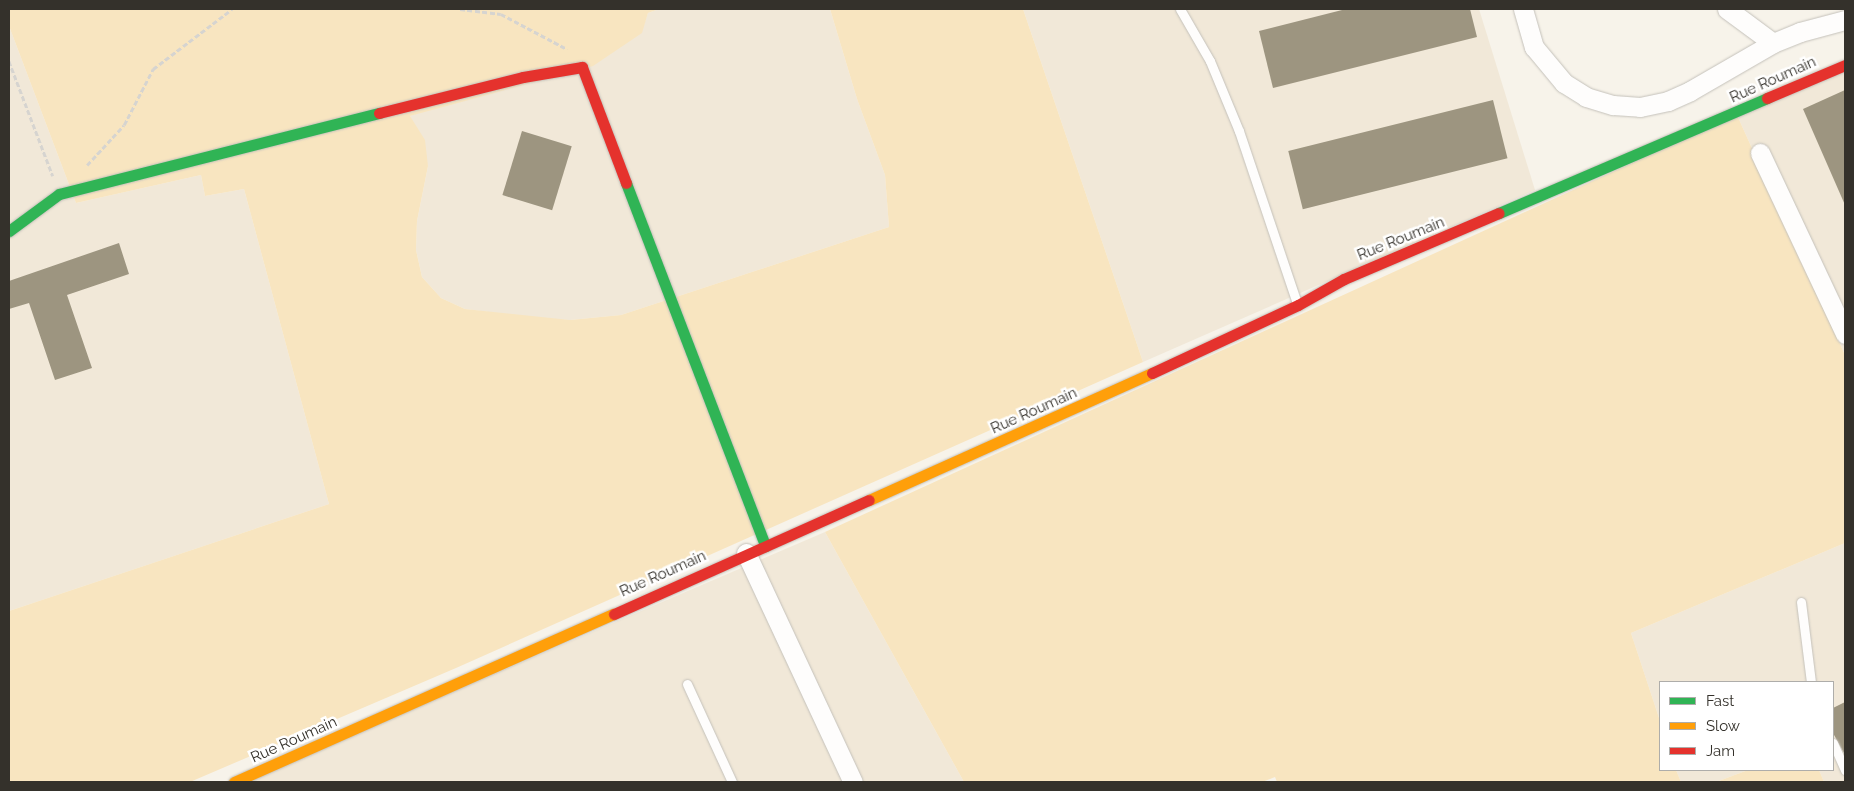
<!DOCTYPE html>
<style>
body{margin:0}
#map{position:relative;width:1854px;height:791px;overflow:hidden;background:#f7f3ea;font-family:Raleway,sans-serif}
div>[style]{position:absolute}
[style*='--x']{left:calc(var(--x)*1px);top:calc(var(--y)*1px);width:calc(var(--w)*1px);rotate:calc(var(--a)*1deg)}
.built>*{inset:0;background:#f1e8d8}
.green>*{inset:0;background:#f8e5c0}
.building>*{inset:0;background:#9d9580;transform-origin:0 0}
.path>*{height:2.5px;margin-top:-1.25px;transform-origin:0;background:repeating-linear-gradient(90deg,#d6d4d0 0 5px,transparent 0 7.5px)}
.roads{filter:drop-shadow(0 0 1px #c4c1ba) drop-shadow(0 0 1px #c4c1ba)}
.lane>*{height:9px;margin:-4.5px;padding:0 4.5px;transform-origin:4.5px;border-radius:4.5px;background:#fefdfc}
.street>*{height:19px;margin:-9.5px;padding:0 9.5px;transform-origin:9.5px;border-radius:9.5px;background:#fefdfc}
.fast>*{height:11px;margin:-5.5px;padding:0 5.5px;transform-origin:5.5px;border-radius:5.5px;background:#30b455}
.slow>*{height:11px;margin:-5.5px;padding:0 5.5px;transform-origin:5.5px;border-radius:5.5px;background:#ff9f0a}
.jam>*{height:11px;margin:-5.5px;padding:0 5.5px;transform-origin:5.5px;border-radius:5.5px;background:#e5322d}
span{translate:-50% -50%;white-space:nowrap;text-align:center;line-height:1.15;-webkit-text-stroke:5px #fff;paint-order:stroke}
.street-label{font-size:15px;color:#34312b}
.frame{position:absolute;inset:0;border:10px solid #34312b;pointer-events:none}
.legend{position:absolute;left:1659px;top:681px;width:175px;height:90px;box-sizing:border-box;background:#fff;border:1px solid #aeadaa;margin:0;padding:6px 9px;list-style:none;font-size:15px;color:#34312b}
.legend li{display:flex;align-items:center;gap:10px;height:25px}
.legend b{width:25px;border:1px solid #aeadaa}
</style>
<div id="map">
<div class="built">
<i style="clip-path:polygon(659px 9px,830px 9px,857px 99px,885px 175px,889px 227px,621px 315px,570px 320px,544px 319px,465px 309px,441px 298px,422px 277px,416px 250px,417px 221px,428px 166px,410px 116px,641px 33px,648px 13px)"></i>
<i style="clip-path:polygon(1023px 9px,1479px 9px,1535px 190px,1143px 362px)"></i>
<i style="clip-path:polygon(9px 26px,76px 203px,201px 175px,205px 196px,244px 189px,329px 504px,9px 611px)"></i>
<i style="clip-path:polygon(1845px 69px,1845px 355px,1737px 115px)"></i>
<i style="clip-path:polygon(825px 532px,964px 782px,243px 782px)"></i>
<i style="clip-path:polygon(1845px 543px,1845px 782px,1824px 782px,1819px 770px,1833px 770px,1833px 682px,1660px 682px,1660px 721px,1631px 633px)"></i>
<i style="clip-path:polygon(1676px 770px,1748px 770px,1716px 782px,1681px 782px)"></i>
</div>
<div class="green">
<i style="clip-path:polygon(9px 9px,659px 9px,648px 13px,642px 33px,593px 66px,410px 116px,425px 140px,428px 166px,417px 221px,416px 250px,422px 277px,441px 298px,465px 309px,570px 320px,621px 315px,889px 227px,885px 175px,857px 99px,830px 9px,1023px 9px,1143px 362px,456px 668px,190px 782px,9px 782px,9px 611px,329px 504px,244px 189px,205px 196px,201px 175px,76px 203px,9px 26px)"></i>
<i style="clip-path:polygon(1737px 115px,1845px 355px,1845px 543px,1631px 633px,1660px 721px,1660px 770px,1676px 770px,1681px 782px,1277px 782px,1275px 777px,1262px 782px,964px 782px,825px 532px)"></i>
<i style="clip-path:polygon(1748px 770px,1819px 770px,1824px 782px,1716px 782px)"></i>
</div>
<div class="building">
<i style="clip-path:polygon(1346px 9px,1470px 9px,1477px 37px,1273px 88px,1259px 31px)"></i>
<i style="clip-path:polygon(1845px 90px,1845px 205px,1803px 109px)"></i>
<i style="left:1493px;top:100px;width:60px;height:211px;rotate:76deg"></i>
<i style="left:522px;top:131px;width:52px;height:67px;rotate:17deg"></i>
<i style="clip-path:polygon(119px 243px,129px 274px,67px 295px,92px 368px,55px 380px,29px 303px,9px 309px,9px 281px)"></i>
<i style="clip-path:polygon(1845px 702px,1845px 755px,1833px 733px,1833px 708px)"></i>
</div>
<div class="path">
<i style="--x:460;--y:9;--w:41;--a:7"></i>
<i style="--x:501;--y:14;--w:75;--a:27.9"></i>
<i style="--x:9;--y:61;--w:123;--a:69.1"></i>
<i style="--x:87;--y:165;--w:54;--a:-47.2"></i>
<i style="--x:124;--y:125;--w:63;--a:-62.6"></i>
<i style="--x:153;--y:69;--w:99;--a:-37.2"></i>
</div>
<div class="roads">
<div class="lane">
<i style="--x:1180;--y:9;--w:60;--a:60"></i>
<i style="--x:1210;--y:61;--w:76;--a:67.5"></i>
<i style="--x:1239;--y:131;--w:182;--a:71.4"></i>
<i style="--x:1801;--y:602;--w:81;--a:82.9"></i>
<i style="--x:687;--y:684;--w:108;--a:65.3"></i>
<i style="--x:1833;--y:743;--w:30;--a:66"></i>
</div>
<div class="street">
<i style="--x:1523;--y:9;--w:40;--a:74"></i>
<i style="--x:1534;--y:47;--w:47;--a:50.2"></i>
<i style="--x:1564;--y:83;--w:26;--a:32"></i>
<i style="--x:1586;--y:97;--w:28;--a:17"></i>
<i style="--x:1613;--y:105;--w:27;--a:4"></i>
<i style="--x:1640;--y:107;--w:29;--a:-12"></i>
<i style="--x:1668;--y:101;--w:24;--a:-24"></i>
<i style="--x:1690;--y:91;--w:96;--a:-30"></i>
<i style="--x:1773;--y:43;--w:29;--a:-22"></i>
<i style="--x:1800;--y:32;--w:47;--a:-14.9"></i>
<i style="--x:1727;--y:9;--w:57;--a:36.5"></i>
<i style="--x:1760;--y:153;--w:200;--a:64.8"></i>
<i style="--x:746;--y:553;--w:253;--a:65"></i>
</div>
<div class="fast">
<i style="--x:626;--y:183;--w:389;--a:69"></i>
<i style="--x:1499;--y:213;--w:292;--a:-23.2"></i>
<i style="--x:9;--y:231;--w:62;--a:-36.5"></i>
<i style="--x:59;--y:194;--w:330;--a:-14.2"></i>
</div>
<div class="slow">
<i style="--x:869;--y:500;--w:310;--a:-24.2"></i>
<i style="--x:234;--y:782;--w:415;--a:-23.9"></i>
</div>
<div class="jam">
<i style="--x:1767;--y:98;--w:85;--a:-22.9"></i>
<i style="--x:379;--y:113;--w:148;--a:-14"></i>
<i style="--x:523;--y:77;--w:60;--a:-9.6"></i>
<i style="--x:582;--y:67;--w:124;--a:69.2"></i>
<i style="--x:1152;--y:373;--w:161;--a:-25"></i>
<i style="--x:1298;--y:305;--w:53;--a:-29.5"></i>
<i style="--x:1344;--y:279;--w:168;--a:-23.1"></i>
<i style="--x:614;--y:614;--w:279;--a:-24.1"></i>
</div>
</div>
<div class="street-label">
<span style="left:1773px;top:80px;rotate:-24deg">Rue Roumain</span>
<span style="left:1401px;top:239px;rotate:-22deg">Rue Roumain</span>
<span style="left:1034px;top:411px;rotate:-24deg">Rue Roumain</span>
<span style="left:663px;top:574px;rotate:-24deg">Rue Roumain</span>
<span style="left:294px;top:740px;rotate:-24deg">Rue Roumain</span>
</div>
<div class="frame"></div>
<ul class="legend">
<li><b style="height:6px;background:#30b455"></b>Fast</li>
<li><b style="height:6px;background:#ff9f0a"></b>Slow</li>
<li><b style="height:6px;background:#e5322d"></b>Jam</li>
</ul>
</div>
